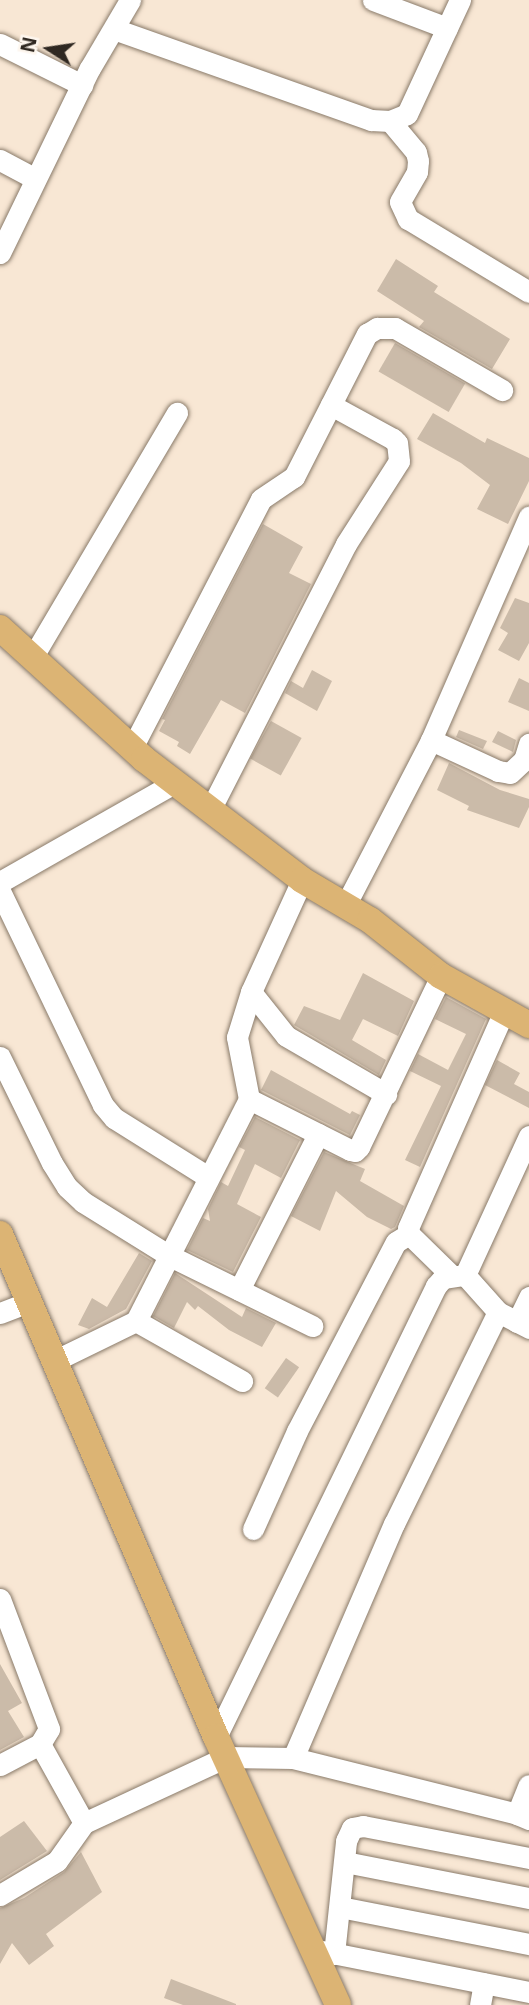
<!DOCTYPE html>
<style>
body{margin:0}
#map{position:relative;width:529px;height:2005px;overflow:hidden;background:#f8e7d4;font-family:"Open Sans",sans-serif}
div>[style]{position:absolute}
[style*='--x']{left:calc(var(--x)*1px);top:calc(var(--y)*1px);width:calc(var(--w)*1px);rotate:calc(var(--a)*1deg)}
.building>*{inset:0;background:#cbbba9;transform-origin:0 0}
.roads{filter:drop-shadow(0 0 2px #897a69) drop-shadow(0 0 2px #897a69)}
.minor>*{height:21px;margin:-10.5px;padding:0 10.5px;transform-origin:10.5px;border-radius:10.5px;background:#fff}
.major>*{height:26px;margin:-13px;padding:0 13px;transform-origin:13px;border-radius:13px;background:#dcb474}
span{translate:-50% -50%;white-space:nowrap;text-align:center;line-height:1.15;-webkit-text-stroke:6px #fdf6ee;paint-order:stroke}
.north{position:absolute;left:14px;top:14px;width:70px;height:70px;-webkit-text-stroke:5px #fdf6ee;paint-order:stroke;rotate:282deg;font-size:19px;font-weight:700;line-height:28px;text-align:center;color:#2f2821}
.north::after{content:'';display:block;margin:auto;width:24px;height:32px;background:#2f2821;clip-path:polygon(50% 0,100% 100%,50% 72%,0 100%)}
</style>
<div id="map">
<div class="building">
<i style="clip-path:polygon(396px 259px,438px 286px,434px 292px,510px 339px,492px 369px,419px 327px,424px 321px,377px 291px)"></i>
<i style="left:395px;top:343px;width:81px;height:33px;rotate:30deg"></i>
<i style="clip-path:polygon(433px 413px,485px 443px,487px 438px,529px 458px,529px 481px,508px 524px,477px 509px,490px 485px,461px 463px,417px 439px)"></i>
<i style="clip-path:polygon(263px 524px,303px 547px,289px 573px,311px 584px,245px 713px,221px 700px,190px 754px,177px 746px,179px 742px,159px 731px,165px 720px,162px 719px)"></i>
<i style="clip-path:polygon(515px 598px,529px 603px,529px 643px,519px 661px,498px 650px,508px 633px,500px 628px)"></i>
<i style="clip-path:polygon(312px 670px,332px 681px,317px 711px,285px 693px,291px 681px,303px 688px)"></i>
<i style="clip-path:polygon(519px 678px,529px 683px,529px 711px,508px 702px)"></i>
<i style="left:271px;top:721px;width:35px;height:43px;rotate:29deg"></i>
<i style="clip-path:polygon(459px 730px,487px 741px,483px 749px,456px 737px)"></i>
<i style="clip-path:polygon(498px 731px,516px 740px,513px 752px,492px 742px)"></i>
<i style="clip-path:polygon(449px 763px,500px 790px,529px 799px,529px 807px,519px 828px,467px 810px,469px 806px,437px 790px)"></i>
<i style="clip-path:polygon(363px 973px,414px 1001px,398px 1036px,363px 1019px,352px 1040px,386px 1060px,379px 1075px,294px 1025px,304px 1006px,340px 1020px)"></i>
<i style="clip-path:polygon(446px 997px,486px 1019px,420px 1167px,405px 1160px,441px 1086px,410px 1071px,418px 1054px,448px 1070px,466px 1034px,435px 1019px)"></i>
<i style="clip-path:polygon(497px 1060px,520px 1073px,514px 1084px,529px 1092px,529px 1108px,485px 1085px)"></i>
<i style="clip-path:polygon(271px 1070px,350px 1114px,352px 1111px,360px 1115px,350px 1135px,261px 1090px)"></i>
<i style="clip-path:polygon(255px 1117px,300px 1140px,281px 1178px,255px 1164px,237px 1204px,261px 1217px,233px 1272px,187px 1250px,203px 1218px,210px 1221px,208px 1209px,221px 1182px,228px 1186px,245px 1150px,239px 1147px)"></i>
<i style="clip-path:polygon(324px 1152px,365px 1169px,360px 1181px,404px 1206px,395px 1227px,391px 1229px,367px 1217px,336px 1191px,320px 1231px,291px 1216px)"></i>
<i style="clip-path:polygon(139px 1253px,152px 1261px,126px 1309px,89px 1329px,78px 1325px,92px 1298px,107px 1307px)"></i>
<i style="clip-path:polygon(175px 1273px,242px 1317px,246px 1308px,276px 1323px,262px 1347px,229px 1330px,198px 1306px,195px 1310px,187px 1302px,174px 1328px,153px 1316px)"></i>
<i style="left:286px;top:1358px;width:16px;height:37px;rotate:35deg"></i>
<i style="clip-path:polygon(0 1664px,22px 1703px,8px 1711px,24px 1737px,0 1750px)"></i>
<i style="clip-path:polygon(24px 1821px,47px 1851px,0 1880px,0 1837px)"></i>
<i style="clip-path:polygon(81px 1852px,102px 1892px,46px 1934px,54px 1946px,29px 1965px,12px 1943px,0 1964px,0 1908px,24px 1898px,64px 1872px)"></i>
<i style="clip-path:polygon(171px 1979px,236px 2004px,236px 2005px,183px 2005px,164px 1998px)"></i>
</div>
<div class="roads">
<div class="minor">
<i style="--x:373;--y:0;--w:79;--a:20.7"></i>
<i style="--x:114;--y:29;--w:273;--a:19.5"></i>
<i style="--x:371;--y:120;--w:19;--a:3"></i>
<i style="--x:390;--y:121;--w:18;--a:-22"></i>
<i style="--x:407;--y:114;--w:126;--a:-65.1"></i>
<i style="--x:0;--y:44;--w:92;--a:26.6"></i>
<i style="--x:390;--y:121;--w:40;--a:50"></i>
<i style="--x:416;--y:152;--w:9;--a:77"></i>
<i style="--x:418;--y:161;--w:11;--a:95"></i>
<i style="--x:417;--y:172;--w:34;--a:120"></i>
<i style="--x:400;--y:202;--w:19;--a:65"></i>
<i style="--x:408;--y:219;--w:141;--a:31.1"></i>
<i style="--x:0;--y:160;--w:40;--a:28"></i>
<i style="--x:0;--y:253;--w:206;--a:-64.1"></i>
<i style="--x:90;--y:68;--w:79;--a:-59.5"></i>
<i style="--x:32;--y:658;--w:285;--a:-59.4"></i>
<i style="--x:431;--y:740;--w:74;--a:24.8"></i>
<i style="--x:498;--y:771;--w:12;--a:9"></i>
<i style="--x:510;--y:773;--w:19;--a:-43"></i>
<i style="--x:524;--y:760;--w:17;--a:-73"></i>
<i style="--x:132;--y:748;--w:280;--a:-62.6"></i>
<i style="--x:261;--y:499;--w:40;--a:-34"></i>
<i style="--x:294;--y:477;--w:161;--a:-63"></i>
<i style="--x:367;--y:334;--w:12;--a:-31"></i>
<i style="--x:377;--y:328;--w:18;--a:0"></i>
<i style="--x:395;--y:328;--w:124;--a:30.1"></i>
<i style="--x:210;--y:810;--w:299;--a:-62.9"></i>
<i style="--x:346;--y:544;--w:98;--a:-57.4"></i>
<i style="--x:399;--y:461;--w:18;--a:-96"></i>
<i style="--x:397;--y:443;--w:6;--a:-135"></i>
<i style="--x:393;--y:439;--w:71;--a:-151.3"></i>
<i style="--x:302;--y:880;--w:123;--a:114.5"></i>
<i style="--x:251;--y:992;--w:56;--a:51.5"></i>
<i style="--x:286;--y:1036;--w:116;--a:30.1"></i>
<i style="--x:0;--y:882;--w:200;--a:-29.6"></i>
<i style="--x:0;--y:891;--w:237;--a:64.3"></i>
<i style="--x:103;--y:1105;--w:17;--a:50"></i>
<i style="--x:114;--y:1118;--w:111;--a:32.1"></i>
<i style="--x:345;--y:906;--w:187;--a:-62.6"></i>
<i style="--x:431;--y:740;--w:244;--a:-66.3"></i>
<i style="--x:0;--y:1057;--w:118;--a:63.9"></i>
<i style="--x:52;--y:1163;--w:28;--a:58"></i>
<i style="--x:67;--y:1187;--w:22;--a:43"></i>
<i style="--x:83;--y:1202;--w:100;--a:31.9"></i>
<i style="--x:168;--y:1255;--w:161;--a:26.2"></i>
<i style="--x:249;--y:1099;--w:63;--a:-101"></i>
<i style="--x:237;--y:1037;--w:47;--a:-72.7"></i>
<i style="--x:529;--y:1136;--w:153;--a:114.7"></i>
<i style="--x:465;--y:1275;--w:50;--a:48.3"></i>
<i style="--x:498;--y:1312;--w:35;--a:27"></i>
<i style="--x:451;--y:1275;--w:59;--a:-135.7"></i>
<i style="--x:409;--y:1234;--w:6;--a:-99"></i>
<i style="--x:408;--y:1228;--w:237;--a:-66.1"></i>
<i style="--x:239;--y:1290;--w:175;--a:-63.1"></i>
<i style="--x:0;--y:1313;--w:30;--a:-21"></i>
<i style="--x:136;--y:1321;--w:122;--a:29.5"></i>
<i style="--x:517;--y:1322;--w:28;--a:-64"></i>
<i style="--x:54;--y:1361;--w:91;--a:-26"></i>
<i style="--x:136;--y:1321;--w:249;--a:-63"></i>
<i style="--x:249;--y:1099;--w:113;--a:26.8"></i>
<i style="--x:350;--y:1150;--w:5;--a:11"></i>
<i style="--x:355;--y:1151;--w:6;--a:-45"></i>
<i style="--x:359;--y:1147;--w:190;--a:-64.4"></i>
<i style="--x:253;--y:1529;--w:107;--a:-65.8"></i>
<i style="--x:297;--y:1431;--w:213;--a:-62.4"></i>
<i style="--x:396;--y:1242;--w:15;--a:-32"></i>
<i style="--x:0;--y:1599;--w:139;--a:69.3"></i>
<i style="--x:49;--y:1729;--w:17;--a:121"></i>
<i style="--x:40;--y:1744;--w:45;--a:152.3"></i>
<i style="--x:216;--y:1737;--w:502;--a:-64"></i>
<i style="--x:436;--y:1286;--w:11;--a:-49"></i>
<i style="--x:443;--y:1278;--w:22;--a:-8"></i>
<i style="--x:293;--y:1758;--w:255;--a:-66.7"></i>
<i style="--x:394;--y:1524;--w:236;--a:-63.9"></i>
<i style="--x:517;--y:1814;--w:31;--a:-68"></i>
<i style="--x:84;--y:1823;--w:157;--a:-24.9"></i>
<i style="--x:226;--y:1757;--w:67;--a:0.9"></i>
<i style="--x:293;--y:1758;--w:231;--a:14"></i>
<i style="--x:517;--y:1814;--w:13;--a:23"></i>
<i style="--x:345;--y:1862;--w:187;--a:11.1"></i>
<i style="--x:0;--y:1895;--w:66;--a:-30.8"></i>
<i style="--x:57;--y:1861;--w:47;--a:-54.6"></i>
<i style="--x:84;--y:1823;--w:90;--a:-119.1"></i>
<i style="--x:340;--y:1907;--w:193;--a:11.1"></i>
<i style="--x:322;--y:1951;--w:211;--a:11.2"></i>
<i style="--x:334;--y:1954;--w:114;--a:-83.9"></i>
<i style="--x:346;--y:1841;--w:14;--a:-65"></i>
<i style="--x:352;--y:1828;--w:11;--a:-10"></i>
<i style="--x:363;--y:1826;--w:169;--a:10.9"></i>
<i style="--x:480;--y:2005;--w:22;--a:-80"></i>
</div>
<div class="major">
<i style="--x:0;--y:628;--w:195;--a:42.3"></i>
<i style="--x:144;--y:759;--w:199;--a:37.4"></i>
<i style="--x:302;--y:880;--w:79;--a:30.5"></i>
<i style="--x:370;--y:920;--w:90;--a:38.3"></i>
<i style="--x:441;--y:976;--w:101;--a:29.1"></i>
<i style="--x:0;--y:1234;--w:547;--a:66.76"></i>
<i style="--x:216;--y:1737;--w:294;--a:65.5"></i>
</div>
</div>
<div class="north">N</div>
</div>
